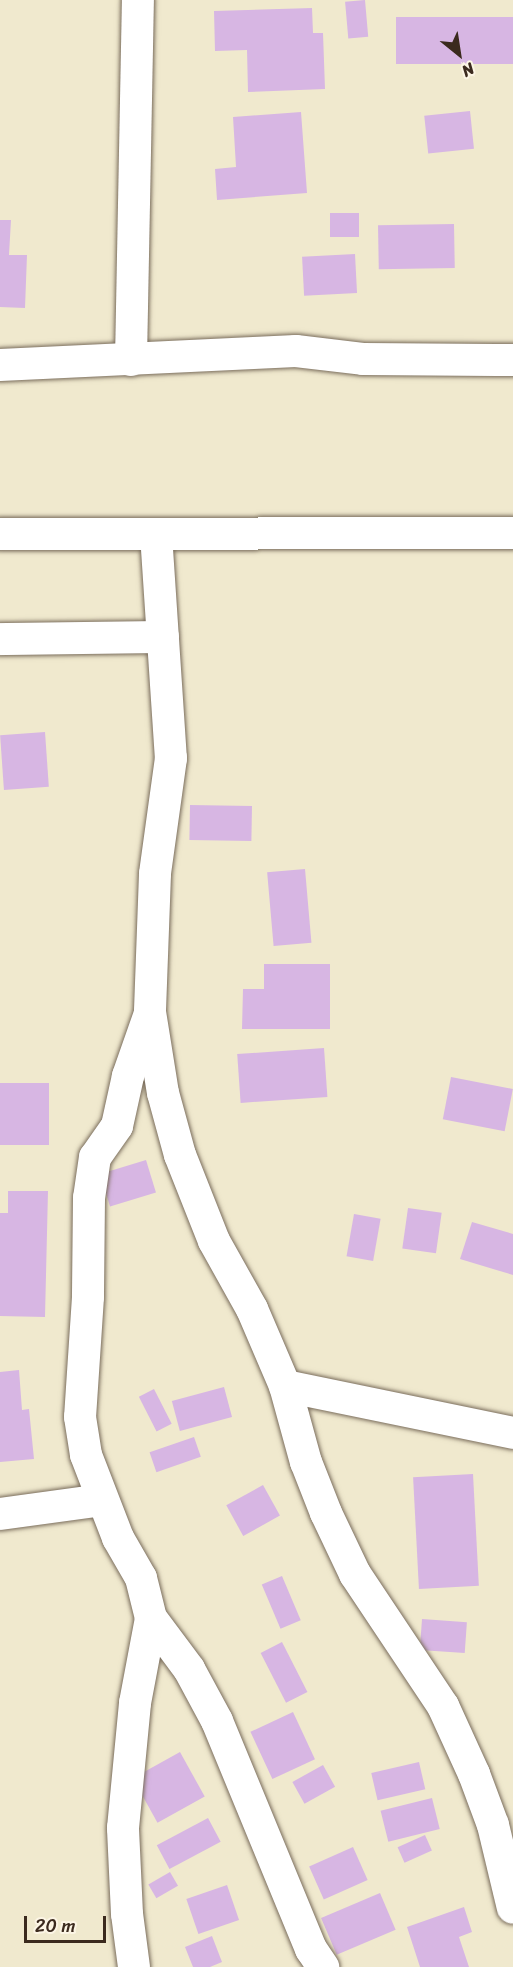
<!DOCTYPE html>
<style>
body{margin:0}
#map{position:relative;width:513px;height:1967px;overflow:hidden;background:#f0e9ce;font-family:Sriracha,sans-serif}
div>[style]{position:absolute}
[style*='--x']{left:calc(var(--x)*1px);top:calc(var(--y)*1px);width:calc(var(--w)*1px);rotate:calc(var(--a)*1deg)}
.building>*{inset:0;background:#d7b6e3;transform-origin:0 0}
.roads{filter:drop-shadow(0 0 2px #7a6d5c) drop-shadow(0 0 2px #7a6d5c)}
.street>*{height:32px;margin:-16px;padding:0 16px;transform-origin:16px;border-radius:16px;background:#fff}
span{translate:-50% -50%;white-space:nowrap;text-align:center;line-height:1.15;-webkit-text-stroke:4.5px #fcf5e5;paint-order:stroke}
.north{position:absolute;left:429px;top:24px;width:60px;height:60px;-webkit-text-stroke:4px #fcf5e5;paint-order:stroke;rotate:150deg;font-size:16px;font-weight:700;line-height:24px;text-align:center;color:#3b2a1e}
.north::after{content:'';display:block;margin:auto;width:21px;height:27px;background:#3b2a1e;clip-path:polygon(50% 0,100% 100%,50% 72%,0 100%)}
.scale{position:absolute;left:24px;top:1916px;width:82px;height:27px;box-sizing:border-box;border:3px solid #3b2a1e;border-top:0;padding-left:8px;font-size:18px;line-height:21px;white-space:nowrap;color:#3b2a1e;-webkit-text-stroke:4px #fcf5e5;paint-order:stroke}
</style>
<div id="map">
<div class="building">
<i style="left:365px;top:0;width:37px;height:20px;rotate:85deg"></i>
<i style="clip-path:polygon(312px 8px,313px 33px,323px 33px,325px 89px,248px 92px,247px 50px,215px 51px,214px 11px)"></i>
<i style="left:513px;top:17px;width:47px;height:117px;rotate:90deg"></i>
<i style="left:470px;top:111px;width:38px;height:46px;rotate:84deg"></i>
<i style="clip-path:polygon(301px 112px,307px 193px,217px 200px,215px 169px,236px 167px,233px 117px)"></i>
<i style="left:359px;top:213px;width:24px;height:29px;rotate:90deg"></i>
<i style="clip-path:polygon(0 220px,11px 220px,9px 255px,27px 255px,25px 308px,0 307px)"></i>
<i style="left:454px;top:224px;width:44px;height:76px;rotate:89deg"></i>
<i style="left:355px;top:254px;width:39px;height:53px;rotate:87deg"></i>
<i style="left:45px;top:732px;width:55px;height:45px;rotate:86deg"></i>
<i style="left:190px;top:805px;width:62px;height:35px;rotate:1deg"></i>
<i style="left:305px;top:869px;width:74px;height:38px;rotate:85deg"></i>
<i style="clip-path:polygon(264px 964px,330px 964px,330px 1029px,242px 1029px,243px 989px,264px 989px)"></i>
<i style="left:324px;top:1048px;width:49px;height:87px;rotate:86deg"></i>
<i style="left:451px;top:1077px;width:63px;height:43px;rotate:11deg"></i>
<i style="left:0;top:1083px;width:49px;height:62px"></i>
<i style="left:146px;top:1160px;width:34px;height:48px;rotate:73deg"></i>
<i style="clip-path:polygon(8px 1191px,48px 1191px,45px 1317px,0 1316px,0 1213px,8px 1213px)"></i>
<i style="left:408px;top:1208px;width:34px;height:41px;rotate:8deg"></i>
<i style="left:354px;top:1214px;width:27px;height:43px;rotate:10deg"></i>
<i style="clip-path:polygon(472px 1222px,513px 1234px,513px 1275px,460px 1259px)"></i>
<i style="clip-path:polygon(19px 1370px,22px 1410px,29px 1409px,34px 1459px,0 1462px,0 1372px)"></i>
<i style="left:224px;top:1387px;width:31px;height:54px;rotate:75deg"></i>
<i style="left:154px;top:1389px;width:39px;height:17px;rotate:63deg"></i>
<i style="left:194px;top:1437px;width:21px;height:47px;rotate:71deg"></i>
<i style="left:473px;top:1474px;width:112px;height:60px;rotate:87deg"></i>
<i style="left:263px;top:1485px;width:35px;height:42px;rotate:61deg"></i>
<i style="left:282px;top:1576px;width:48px;height:22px;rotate:67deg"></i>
<i style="left:422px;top:1619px;width:45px;height:31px;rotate:4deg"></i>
<i style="left:282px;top:1642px;width:56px;height:24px;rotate:63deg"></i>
<i style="left:293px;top:1712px;width:52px;height:47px;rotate:65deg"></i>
<i style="left:180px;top:1752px;width:51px;height:54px;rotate:61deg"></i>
<i style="left:419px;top:1762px;width:28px;height:49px;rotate:77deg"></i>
<i style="left:323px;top:1765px;width:25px;height:35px;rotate:61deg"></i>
<i style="left:432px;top:1798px;width:32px;height:53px;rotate:76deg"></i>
<i style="left:208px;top:1818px;width:27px;height:58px;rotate:62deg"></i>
<i style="left:425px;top:1835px;width:17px;height:30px;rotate:66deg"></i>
<i style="left:353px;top:1847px;width:36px;height:48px;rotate:66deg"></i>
<i style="left:170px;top:1872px;width:16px;height:25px;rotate:60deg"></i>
<i style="left:227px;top:1885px;width:37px;height:43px;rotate:71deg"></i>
<i style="left:380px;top:1893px;width:40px;height:64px;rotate:67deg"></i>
<i style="clip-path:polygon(464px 1907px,472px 1932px,459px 1937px,469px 1967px,420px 1967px,407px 1927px)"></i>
<i style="clip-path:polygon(212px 1936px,222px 1962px,210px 1967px,193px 1967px,185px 1947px)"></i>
</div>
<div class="roads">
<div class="street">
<i style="--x:131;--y:360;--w:360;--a:-88.9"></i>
<i style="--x:0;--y:365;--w:296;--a:-2.7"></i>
<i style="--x:296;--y:351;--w:67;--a:6.8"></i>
<i style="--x:363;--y:359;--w:150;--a:0.4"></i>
<i style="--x:0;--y:534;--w:513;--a:-0.11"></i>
<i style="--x:156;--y:534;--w:225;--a:86.2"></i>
<i style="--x:171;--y:758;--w:117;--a:97.9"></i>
<i style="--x:155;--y:874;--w:138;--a:92.1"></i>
<i style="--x:150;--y:1012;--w:82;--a:80.9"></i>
<i style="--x:163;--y:1093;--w:64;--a:74.7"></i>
<i style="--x:180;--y:1155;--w:92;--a:68.4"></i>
<i style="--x:214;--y:1241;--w:78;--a:60.8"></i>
<i style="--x:252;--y:1309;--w:84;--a:66.8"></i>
<i style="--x:285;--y:1386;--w:79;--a:74.6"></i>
<i style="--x:306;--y:1462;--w:55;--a:68.6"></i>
<i style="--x:326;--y:1513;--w:68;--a:64.6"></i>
<i style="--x:355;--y:1574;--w:159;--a:56.3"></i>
<i style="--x:443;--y:1706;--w:75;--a:65.5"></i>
<i style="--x:474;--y:1774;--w:54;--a:69.6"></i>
<i style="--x:493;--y:1825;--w:85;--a:76.5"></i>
<i style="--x:0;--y:639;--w:163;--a:-0.7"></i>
<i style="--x:149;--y:1016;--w:64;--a:109.3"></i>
<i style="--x:128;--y:1076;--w:51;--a:102.4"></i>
<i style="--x:117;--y:1126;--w:38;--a:125"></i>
<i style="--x:95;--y:1157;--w:41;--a:98.3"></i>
<i style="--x:89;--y:1198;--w:99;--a:90.6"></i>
<i style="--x:88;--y:1297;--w:120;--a:93.8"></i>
<i style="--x:80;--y:1417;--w:38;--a:81"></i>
<i style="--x:86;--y:1455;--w:89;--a:68.9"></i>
<i style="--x:118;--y:1538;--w:46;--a:60.1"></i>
<i style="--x:141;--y:1578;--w:41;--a:76"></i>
<i style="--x:151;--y:1618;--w:64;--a:53.3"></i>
<i style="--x:189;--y:1669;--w:59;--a:61.7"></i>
<i style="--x:217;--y:1721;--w:247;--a:67.6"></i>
<i style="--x:311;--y:1949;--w:22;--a:56"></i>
<i style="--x:285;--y:1386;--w:233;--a:11.6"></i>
<i style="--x:0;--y:1514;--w:103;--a:-7.8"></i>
<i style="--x:134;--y:1967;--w:53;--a:-97.5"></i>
<i style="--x:127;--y:1914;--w:86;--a:-92.7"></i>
<i style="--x:123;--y:1828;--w:126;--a:-84.5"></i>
<i style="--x:135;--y:1703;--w:86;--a:-79.3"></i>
</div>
</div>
<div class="north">N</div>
<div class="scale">20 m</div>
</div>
